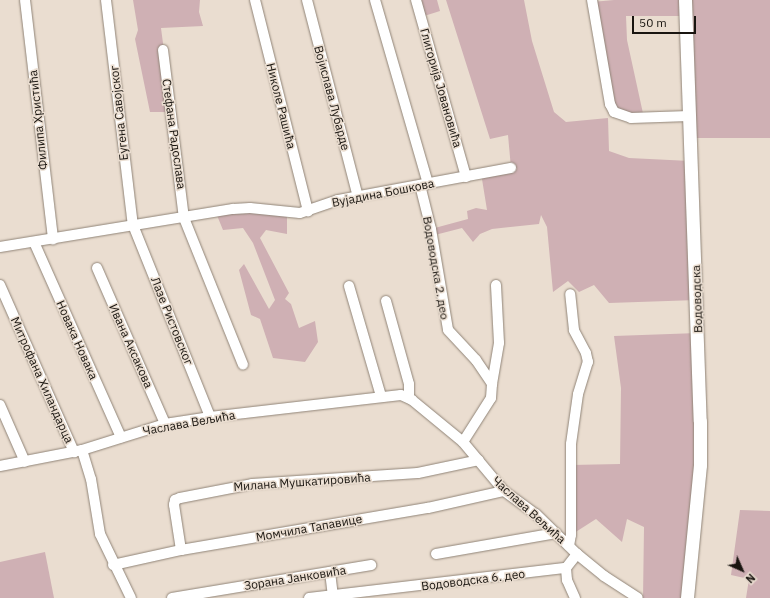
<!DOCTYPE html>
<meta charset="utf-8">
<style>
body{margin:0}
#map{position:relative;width:770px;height:598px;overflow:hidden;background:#eaddd0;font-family:"IBM Plex Sans",sans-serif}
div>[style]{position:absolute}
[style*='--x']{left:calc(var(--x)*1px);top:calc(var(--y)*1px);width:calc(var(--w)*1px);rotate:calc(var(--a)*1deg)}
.green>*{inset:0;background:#cfb0b4;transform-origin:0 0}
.roads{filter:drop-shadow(0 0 1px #908477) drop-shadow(0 0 1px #908477)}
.minor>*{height:10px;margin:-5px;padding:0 5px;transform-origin:5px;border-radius:5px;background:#fff}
.major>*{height:13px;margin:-6.5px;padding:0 6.5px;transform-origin:6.5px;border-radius:6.5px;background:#fff}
span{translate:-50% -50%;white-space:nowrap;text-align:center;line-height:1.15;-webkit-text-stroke:3px #eaddd0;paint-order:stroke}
.street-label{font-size:12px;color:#191510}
.north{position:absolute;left:722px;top:550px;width:40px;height:40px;-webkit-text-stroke:3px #eaddd0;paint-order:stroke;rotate:135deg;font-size:11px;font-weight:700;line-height:16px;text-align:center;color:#191510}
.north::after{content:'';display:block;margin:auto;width:14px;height:18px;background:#191510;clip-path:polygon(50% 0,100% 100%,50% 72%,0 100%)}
.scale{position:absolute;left:632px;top:16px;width:64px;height:18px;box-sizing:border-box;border:2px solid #191510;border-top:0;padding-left:5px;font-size:12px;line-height:14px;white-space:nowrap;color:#191510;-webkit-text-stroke:3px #eaddd0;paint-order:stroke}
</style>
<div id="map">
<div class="green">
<i style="clip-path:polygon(133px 0,200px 0,199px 12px,203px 26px,161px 28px,172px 112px,150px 112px,135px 39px,138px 30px)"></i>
<i style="clip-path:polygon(416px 0,437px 0,440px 11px,421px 17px)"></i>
<i style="clip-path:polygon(446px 0,524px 0,532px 41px,554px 112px,566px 122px,608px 118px,609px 151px,629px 158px,690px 161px,697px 300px,609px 303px,594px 285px,579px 292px,568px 281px,553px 292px,547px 227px,541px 215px,539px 224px,492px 229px,480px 234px,473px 242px,462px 228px,431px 236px,431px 229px,468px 219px,467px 211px,476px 208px,487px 210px,481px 173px,511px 168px,508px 135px,490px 139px)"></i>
<i style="clip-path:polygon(614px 0,679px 0,681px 16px,626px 16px,627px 40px,644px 118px,614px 112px,592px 2px)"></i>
<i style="left:685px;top:0;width:85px;height:138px"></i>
<i style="clip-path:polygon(216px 213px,287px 213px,287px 234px,266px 230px,260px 238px,289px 293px,285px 299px,291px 304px,299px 328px,315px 321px,318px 342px,305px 362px,273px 358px,260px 319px,251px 315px,239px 270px,244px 264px,269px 309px,275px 300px,253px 243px,243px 228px,223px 230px)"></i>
<i style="clip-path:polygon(698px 333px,699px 403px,687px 598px,643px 598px,644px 527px,627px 519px,622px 542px,596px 519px,571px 535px,571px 465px,620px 464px,621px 388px,614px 336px)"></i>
<i style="clip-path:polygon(740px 510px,770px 511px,770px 598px,746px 598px,749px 579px,731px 575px)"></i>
<i style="clip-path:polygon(45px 552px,54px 598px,0 598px,0 562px)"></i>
</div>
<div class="roads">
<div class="minor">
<i style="--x:25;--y:0;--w:241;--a:83.3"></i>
<i style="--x:106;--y:0;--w:227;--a:83.2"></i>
<i style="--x:133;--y:225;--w:207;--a:68.1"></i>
<i style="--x:255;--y:0;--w:218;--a:75.9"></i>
<i style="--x:307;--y:0;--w:203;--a:75.5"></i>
<i style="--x:375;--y:0;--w:191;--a:73.9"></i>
<i style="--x:416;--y:0;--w:184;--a:74.2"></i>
<i style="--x:592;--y:0;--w:106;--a:80.2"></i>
<i style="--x:610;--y:104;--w:9;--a:63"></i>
<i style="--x:614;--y:112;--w:18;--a:19"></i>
<i style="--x:631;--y:118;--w:58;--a:-2"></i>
<i style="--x:163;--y:50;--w:169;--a:82.9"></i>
<i style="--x:184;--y:218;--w:158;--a:68.1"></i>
<i style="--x:420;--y:185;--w:45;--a:76"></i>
<i style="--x:431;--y:229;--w:102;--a:80.4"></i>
<i style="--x:448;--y:330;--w:41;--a:47"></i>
<i style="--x:476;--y:360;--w:29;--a:56"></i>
<i style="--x:492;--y:384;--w:14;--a:94"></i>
<i style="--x:491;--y:398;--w:52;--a:122.5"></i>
<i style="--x:34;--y:242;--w:214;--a:66"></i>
<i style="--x:0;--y:247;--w:236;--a:-9.3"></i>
<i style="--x:233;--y:209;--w:17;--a:-3"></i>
<i style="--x:250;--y:208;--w:50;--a:5.7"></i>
<i style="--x:300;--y:213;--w:40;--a:-18.9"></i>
<i style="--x:338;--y:200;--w:176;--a:-10.5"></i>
<i style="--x:97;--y:268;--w:170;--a:66.4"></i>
<i style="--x:0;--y:285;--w:183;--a:66.1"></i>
<i style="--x:349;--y:286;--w:115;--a:73.8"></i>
<i style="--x:386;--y:301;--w:86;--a:74.5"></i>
<i style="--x:409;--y:384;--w:14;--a:90"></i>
<i style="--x:492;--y:384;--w:42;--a:-80.3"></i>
<i style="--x:499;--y:343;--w:58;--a:-93"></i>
<i style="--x:0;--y:405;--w:62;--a:66.3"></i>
<i style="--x:82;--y:450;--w:30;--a:73"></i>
<i style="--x:91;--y:479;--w:56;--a:80.7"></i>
<i style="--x:100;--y:534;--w:71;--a:64.2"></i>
<i style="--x:0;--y:466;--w:84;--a:-11"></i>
<i style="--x:82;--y:450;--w:87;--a:-17.4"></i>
<i style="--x:165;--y:424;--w:46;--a:-8.8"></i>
<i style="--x:210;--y:417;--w:192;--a:-6.6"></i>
<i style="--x:401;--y:395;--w:12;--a:24"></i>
<i style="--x:412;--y:400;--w:66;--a:39.5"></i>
<i style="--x:463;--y:442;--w:64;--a:50.1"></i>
<i style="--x:504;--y:491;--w:39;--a:36"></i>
<i style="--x:536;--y:514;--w:57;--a:44.3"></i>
<i style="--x:577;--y:554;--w:35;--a:39"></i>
<i style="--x:604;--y:576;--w:40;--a:32.9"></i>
<i style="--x:569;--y:546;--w:11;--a:-80"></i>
<i style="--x:571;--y:535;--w:91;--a:-90"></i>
<i style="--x:571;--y:444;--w:50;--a:-82"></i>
<i style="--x:578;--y:394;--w:34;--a:-73"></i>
<i style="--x:588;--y:362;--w:9;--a:-103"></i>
<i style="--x:586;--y:353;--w:26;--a:-118"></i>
<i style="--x:574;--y:330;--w:36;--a:-96"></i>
<i style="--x:181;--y:550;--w:46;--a:-98.8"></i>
<i style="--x:174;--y:505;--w:5;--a:-79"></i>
<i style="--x:175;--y:500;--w:5;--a:-22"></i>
<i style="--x:180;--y:498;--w:73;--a:-11"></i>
<i style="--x:252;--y:484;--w:166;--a:-3.8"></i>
<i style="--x:418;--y:473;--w:62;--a:-12"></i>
<i style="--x:436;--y:554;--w:122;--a:-9.9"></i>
<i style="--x:113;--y:565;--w:70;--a:-12.4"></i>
<i style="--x:181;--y:550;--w:251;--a:-9.7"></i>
<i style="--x:428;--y:508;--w:78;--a:-12.6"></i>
<i style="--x:330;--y:572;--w:23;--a:83"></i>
<i style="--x:172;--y:598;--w:202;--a:-9.4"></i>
<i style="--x:309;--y:598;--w:259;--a:-6.7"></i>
<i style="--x:575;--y:598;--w:20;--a:-114"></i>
<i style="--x:567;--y:580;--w:12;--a:-95"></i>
<i style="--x:566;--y:568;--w:18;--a:-52"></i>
</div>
<div class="major">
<i style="--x:685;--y:0;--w:421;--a:88"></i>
<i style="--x:700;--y:421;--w:44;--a:90"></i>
<i style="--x:700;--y:465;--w:134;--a:95.6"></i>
</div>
</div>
<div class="street-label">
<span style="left:441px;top:88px;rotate:74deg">Глигорија Јовановића</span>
<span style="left:332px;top:98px;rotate:75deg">Војислава Лубарде</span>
<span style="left:281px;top:106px;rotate:76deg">Николе Рашића</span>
<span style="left:119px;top:113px;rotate:-96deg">Еугена Савојског</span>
<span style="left:38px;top:120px;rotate:-96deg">Филипа Христића</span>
<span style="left:174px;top:134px;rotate:82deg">Стефана Радослава</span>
<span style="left:383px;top:193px;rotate:-11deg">Вујадина Бошкова</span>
<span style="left:436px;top:268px;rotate:80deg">Водоводска 2. део</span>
<span style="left:697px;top:299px;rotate:-92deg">Водоводска</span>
<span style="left:172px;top:321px;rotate:68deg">Лазе Ристовског</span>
<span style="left:77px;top:340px;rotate:66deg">Новака Новака</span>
<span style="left:131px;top:346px;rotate:66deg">Ивана Аксакова</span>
<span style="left:42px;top:380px;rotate:66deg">Митрофана Хиландарца</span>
<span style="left:189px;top:423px;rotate:-10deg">Часлава Вељића</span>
<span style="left:302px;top:482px;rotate:-4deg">Милана Мушкатировића</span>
<span style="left:529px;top:510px;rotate:42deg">Часлава Вељића</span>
<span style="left:309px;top:528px;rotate:-10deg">Момчила Тапавице</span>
<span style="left:295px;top:578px;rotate:-9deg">Зорана Јанковића</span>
<span style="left:473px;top:580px;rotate:-7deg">Водоводска 6. део</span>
</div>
<div class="north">N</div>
<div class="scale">50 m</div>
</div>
